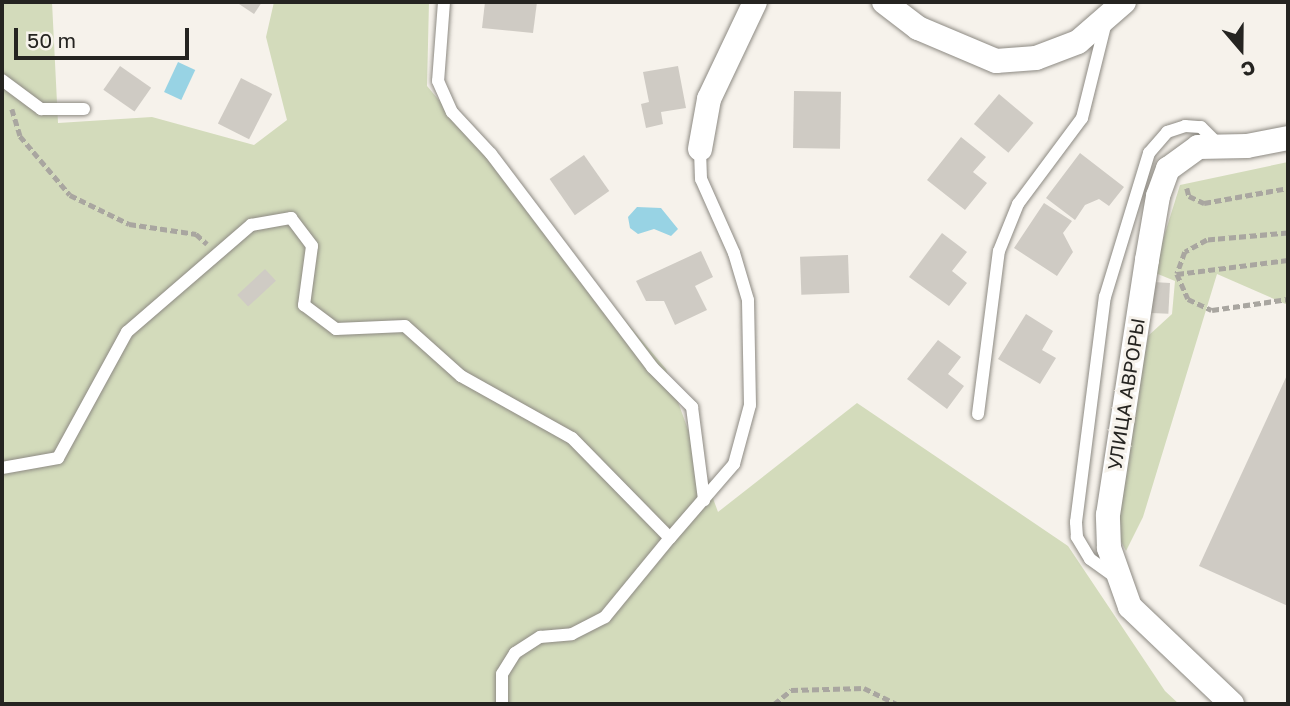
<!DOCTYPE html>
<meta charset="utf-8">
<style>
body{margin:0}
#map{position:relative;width:1290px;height:706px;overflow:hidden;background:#f6f2eb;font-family:"Golos Text",sans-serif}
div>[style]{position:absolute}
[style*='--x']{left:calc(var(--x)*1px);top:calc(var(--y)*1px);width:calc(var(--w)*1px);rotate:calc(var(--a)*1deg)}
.green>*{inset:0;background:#d3dbbb}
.water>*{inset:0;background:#98d3e4;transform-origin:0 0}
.building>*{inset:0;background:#cfcbc4;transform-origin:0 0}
.path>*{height:4.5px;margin-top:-2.25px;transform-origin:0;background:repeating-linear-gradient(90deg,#a9a6a0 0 7px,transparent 0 10.5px)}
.roads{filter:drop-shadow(0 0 2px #8d8a83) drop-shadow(0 0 2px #8d8a83)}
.service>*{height:12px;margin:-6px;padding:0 6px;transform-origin:6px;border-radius:6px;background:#fff}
.minor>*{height:24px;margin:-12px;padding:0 12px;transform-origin:12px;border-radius:12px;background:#fff}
span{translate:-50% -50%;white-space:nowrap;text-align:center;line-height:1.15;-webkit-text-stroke:6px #f6f2eb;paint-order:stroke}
.street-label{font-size:19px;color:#252421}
.frame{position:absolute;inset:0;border:4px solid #252421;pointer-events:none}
.north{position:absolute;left:1206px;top:14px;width:70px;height:70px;-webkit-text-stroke:5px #f6f2eb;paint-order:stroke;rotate:160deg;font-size:19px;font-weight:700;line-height:28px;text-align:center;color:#252421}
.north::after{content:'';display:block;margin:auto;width:24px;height:32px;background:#252421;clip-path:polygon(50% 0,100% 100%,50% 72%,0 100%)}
.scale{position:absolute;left:14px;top:28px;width:175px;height:32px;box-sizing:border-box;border:4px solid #252421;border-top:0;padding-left:9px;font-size:21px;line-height:24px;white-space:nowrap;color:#252421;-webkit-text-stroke:5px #f6f2eb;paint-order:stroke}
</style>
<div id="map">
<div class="green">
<i style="clip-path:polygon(2px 2px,52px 2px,58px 123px,152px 117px,254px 145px,287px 120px,266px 37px,274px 2px,429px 2px,427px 86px,666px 369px,718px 512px,857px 403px,1068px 546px,1165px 691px,1179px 704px,2px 704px)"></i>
<i style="clip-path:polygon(1288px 162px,1288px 305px,1217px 274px,1143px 517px,1126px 551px,1113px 526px,1148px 336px,1172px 314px,1175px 281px,1153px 272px,1180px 185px)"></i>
</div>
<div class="water">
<i style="left:178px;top:62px;width:19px;height:33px;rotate:25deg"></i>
<i style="clip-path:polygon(637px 207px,661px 208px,678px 229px,671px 236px,654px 229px,638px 234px,630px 228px,628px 217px)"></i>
</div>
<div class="building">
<i style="clip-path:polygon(236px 2px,262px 2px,254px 14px)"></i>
<i style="clip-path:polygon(485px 2px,537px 2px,533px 33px,482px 28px)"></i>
<i style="left:120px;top:66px;width:38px;height:29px;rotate:35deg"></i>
<i style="clip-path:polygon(678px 66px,686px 108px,661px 112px,663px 124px,646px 128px,641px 104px,649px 102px,643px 72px)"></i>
<i style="left:241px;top:78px;width:35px;height:51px;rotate:27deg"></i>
<i style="left:794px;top:91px;width:47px;height:57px;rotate:1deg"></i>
<i style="left:999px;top:94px;width:45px;height:39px;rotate:40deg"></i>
<i style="clip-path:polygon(961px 137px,986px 157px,973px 172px,987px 183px,965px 210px,927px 180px)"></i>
<i style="clip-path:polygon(1080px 153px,1124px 187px,1109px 206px,1099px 199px,1085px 205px,1075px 220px,1046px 198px)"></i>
<i style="left:584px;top:155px;width:44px;height:42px;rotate:55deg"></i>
<i style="clip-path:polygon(1044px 203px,1072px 221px,1063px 233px,1073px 252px,1057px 276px,1014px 248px)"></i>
<i style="clip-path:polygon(942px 233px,967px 252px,952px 271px,967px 283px,949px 306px,909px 277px)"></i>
<i style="clip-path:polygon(701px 251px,713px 277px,695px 286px,707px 310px,675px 325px,664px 301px,646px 301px,636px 281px)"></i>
<i style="left:848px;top:255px;width:38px;height:48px;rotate:88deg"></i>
<i style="left:265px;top:269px;width:16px;height:38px;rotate:47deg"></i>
<i style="left:1153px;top:282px;width:17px;height:31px;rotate:3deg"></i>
<i style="clip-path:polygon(1026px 314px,1053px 331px,1042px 350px,1056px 358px,1040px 384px,998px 359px)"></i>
<i style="clip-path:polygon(938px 340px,961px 357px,948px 374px,964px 386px,947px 409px,907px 379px)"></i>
<i style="clip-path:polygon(1288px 373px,1288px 606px,1199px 566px)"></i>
</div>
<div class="path">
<i style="--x:12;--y:109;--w:28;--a:73"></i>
<i style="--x:20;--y:136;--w:77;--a:49.7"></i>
<i style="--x:70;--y:195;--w:66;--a:26.2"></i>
<i style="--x:129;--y:224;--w:68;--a:8.5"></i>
<i style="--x:196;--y:234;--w:15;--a:42"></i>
<i style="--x:1187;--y:188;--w:8;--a:76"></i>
<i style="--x:1189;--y:196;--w:17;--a:25"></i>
<i style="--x:1204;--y:203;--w:85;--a:-10.1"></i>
<i style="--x:1288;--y:233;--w:81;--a:175.1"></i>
<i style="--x:1207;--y:240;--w:25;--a:151"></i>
<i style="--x:1185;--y:252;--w:23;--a:110"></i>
<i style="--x:1177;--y:274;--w:27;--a:66"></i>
<i style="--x:1188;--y:299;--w:26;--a:25"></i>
<i style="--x:1212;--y:310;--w:77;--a:-8.2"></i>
<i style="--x:1177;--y:274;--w:112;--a:-7.2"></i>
<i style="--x:774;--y:704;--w:22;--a:-39"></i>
<i style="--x:791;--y:690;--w:73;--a:-1.6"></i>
<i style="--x:864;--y:688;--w:37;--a:26"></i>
</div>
<div class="roads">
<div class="service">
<i style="--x:444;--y:2;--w:79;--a:94.3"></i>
<i style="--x:438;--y:81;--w:34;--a:66"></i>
<i style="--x:452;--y:112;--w:57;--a:47.1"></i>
<i style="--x:491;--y:154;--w:267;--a:52.9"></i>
<i style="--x:652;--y:367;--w:57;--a:45"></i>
<i style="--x:692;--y:407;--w:94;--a:82.6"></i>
<i style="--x:2;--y:80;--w:49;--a:36.6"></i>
<i style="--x:41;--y:109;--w:43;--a:0"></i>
<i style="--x:978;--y:414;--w:164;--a:-82.7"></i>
<i style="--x:999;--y:251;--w:51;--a:-68"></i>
<i style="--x:1018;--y:204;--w:107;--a:-53.3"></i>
<i style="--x:1082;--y:118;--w:99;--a:-76"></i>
<i style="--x:2;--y:468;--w:57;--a:-10.1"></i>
<i style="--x:58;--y:458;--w:144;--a:-61.3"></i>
<i style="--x:127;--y:332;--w:164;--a:-40.8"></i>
<i style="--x:251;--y:225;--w:41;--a:-9.9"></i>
<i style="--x:291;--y:218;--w:35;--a:53"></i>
<i style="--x:312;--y:246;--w:60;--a:97.7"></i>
<i style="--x:304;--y:305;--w:40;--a:37"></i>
<i style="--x:336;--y:329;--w:69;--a:-2.5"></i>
<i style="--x:405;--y:326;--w:75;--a:41.8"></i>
<i style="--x:461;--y:376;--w:127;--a:29.2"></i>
<i style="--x:572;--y:438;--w:140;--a:45.6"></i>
<i style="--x:670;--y:538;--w:98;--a:-49.1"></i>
<i style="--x:734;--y:464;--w:61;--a:-74.8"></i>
<i style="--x:750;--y:405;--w:105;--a:-91.1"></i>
<i style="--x:748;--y:300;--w:49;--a:-106.6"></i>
<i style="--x:734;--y:253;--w:81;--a:-114"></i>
<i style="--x:701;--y:179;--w:30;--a:-92"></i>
<i style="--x:1115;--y:577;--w:31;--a:-144"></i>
<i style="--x:1090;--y:559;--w:26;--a:-121"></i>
<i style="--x:1077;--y:537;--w:15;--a:-94"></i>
<i style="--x:1076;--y:522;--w:227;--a:-82.7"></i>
<i style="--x:1105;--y:297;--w:151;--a:-73"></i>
<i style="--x:1149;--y:153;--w:28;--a:-49"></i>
<i style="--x:1167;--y:132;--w:19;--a:-18"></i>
<i style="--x:1185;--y:126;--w:16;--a:4"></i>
<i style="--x:1201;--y:127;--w:24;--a:45"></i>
<i style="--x:502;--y:704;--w:30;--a:-90"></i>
<i style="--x:502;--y:674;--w:25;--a:-58"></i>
<i style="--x:515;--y:653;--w:30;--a:-33"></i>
<i style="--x:540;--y:637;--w:32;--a:-5"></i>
<i style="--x:572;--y:634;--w:37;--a:-27"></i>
<i style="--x:605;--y:617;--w:102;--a:-50.6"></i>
</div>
<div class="minor">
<i style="--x:884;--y:2;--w:43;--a:37.4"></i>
<i style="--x:918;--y:28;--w:85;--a:22.9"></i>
<i style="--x:996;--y:61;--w:40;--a:-4.3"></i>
<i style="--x:1036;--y:58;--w:45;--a:-20.9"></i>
<i style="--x:1078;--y:42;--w:61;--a:-41"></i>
<i style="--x:700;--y:149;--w:51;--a:-79.8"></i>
<i style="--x:709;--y:99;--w:107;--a:-64.6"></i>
<i style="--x:1232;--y:704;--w:141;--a:-136.4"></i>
<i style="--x:1130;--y:607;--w:63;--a:-109.6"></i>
<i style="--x:1109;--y:548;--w:33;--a:-92"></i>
<i style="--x:1108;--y:515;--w:258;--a:-81.3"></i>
<i style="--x:1147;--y:260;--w:65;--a:-80.2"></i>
<i style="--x:1158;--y:196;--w:29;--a:-70"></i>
<i style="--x:1168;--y:169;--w:37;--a:-36"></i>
<i style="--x:1198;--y:147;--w:49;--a:-1.2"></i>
<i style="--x:1247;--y:146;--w:42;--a:-11"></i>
</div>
</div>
<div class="street-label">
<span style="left:1126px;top:394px;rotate:-81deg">УЛИЦА АВРОРЫ</span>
</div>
<div class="frame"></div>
<div class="north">С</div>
<div class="scale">50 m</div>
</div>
